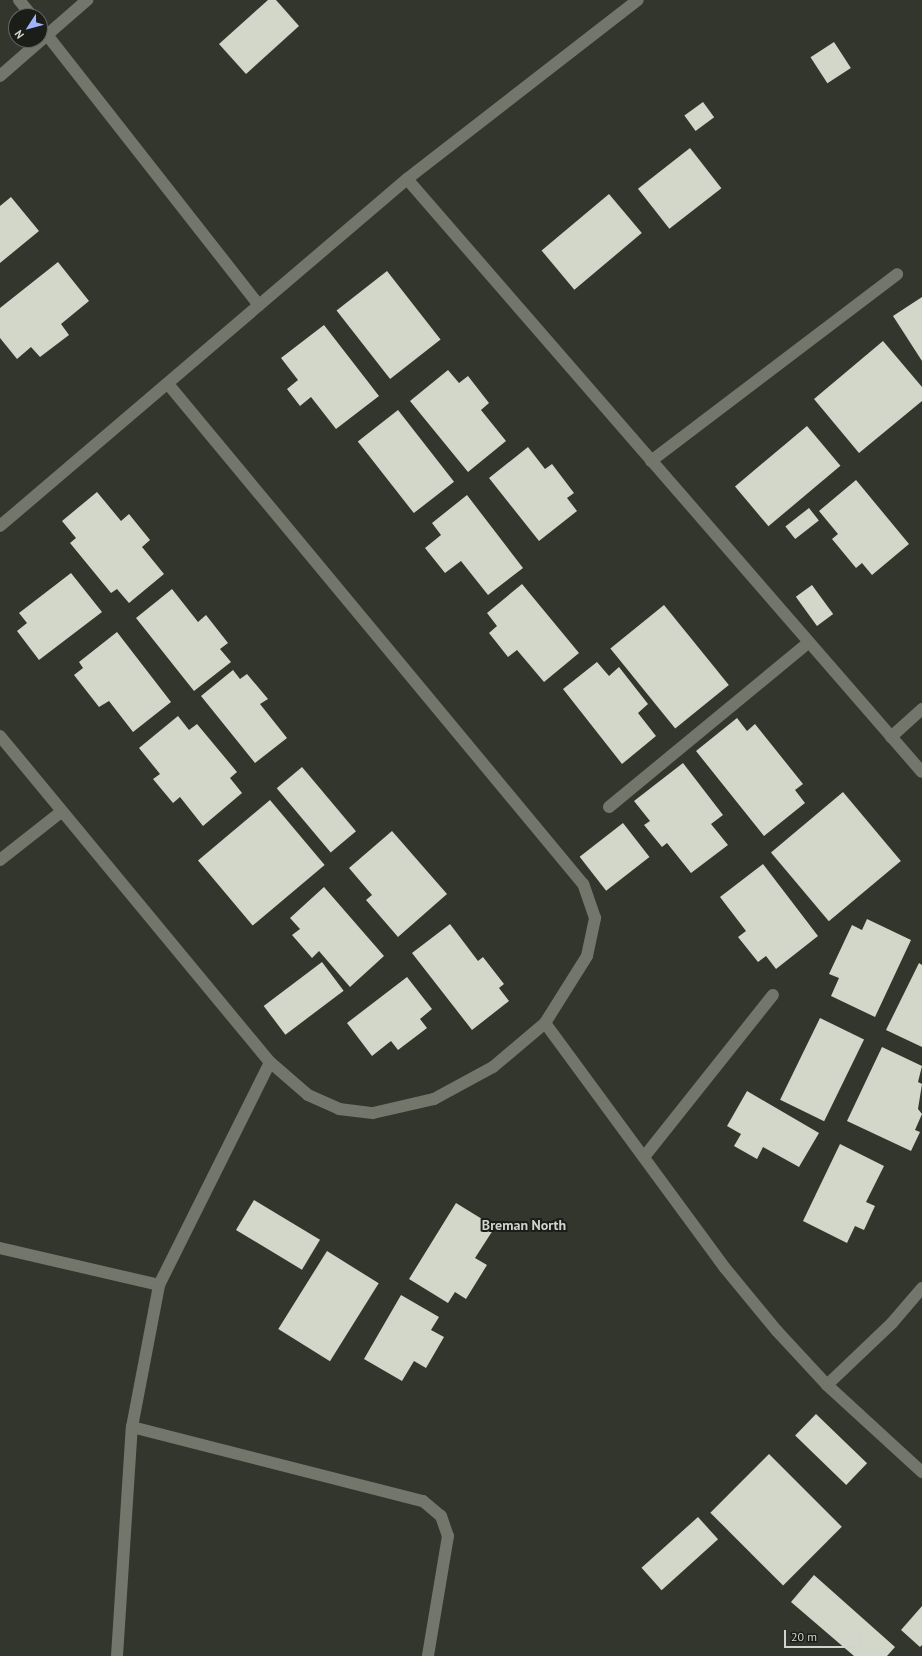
<!DOCTYPE html>
<style>
body{margin:0}
#map{position:relative;width:922px;height:1656px;overflow:hidden;background:#33362c;font-family:"PT Sans",sans-serif}
div>[style]{position:absolute}
[style*='--x']{left:calc(var(--x)*1px);top:calc(var(--y)*1px);width:calc(var(--w)*1px);rotate:calc(var(--a)*1deg)}
.building>*{inset:0;background:#d2d7c9;transform-origin:0 0}
.minor>*{height:12px;margin:-6px;padding:0 6px;transform-origin:6px;border-radius:6px;background:#73776b}
span{translate:-50% -50%;white-space:nowrap;text-align:center;line-height:1.15;-webkit-text-stroke:4px #1b1d18;paint-order:stroke}
.district-label{font-size:14px;color:#d1d4cd;font-weight:700}
.north{position:absolute;left:8px;top:8px;width:40px;height:40px;box-sizing:border-box;background:#1b1d18;border:1px solid #646660;border-radius:50%;rotate:234deg;font-size:11px;font-weight:700;line-height:16px;text-align:center;color:#d1d4cd}
.north::after{content:'';display:block;margin:auto;width:14px;height:18px;background:#a1b3fd;clip-path:polygon(50% 0,100% 100%,50% 72%,0 100%)}
.scale{position:absolute;left:784px;top:1630px;width:77px;height:18px;box-sizing:border-box;border:2px solid #d1d4cd;border-top:0;padding-left:5px;font-size:12px;line-height:14px;white-space:nowrap;color:#d1d4cd;-webkit-text-stroke:3px #1b1d18;paint-order:stroke}
</style>
<div id="map">
<div class="building">
<i style="clip-path:polygon(268px 0,276px 0,299px 26px,246px 74px,219px 44px)"></i>
<i style="left:834px;top:42px;width:31px;height:28px;rotate:57deg"></i>
<i style="left:703px;top:102px;width:19px;height:23px;rotate:54deg"></i>
<i style="left:690px;top:148px;width:51px;height:66px;rotate:52deg"></i>
<i style="left:609px;top:194px;width:51px;height:88px;rotate:50deg"></i>
<i style="clip-path:polygon(11px 197px,39px 231px,0 263px,0 206px)"></i>
<i style="clip-path:polygon(58px 262px,89px 301px,61px 324px,69px 335px,40px 357px,31px 347px,17px 359px,0 338px,0 308px)"></i>
<i style="left:387px;top:271px;width:87px;height:64px;rotate:52deg"></i>
<i style="clip-path:polygon(922px 297px,922px 361px,893px 316px)"></i>
<i style="clip-path:polygon(324px 325px,379px 396px,336px 429px,311px 397px,300px 406px,287px 389px,298px 380px,281px 358px)"></i>
<i style="clip-path:polygon(883px 341px,922px 387px,922px 401px,859px 453px,814px 399px)"></i>
<i style="clip-path:polygon(448px 370px,459px 383px,468px 376px,489px 403px,481px 410px,506px 441px,468px 472px,410px 401px)"></i>
<i style="left:398px;top:410px;width:91px;height:51px;rotate:52deg"></i>
<i style="left:807px;top:426px;width:52px;height:94px;rotate:50deg"></i>
<i style="clip-path:polygon(528px 447px,545px 469px,552px 464px,574px 493px,567px 498px,577px 511px,539px 541px,489px 478px)"></i>
<i style="clip-path:polygon(856px 480px,909px 544px,872px 575px,862px 563px,856px 568px,832px 539px,838px 534px,819px 511px)"></i>
<i style="clip-path:polygon(97px 492px,121px 521px,129px 514px,150px 540px,142px 547px,164px 574px,129px 603px,117px 589px,111px 593px,70px 543px,76px 538px,62px 521px)"></i>
<i style="clip-path:polygon(467px 495px,523px 568px,488px 595px,461px 561px,445px 573px,425px 548px,441px 535px,432px 523px)"></i>
<i style="left:809px;top:508px;width:16px;height:30px;rotate:52deg"></i>
<i style="clip-path:polygon(71px 573px,102px 612px,39px 660px,17px 631px,27px 623px,19px 613px)"></i>
<i style="clip-path:polygon(522px 584px,579px 653px,544px 682px,517px 650px,508px 657px,489px 633px,497px 626px,487px 613px)"></i>
<i style="left:812px;top:585px;width:36px;height:20px;rotate:54deg"></i>
<i style="clip-path:polygon(172px 589px,198px 622px,206px 615px,228px 643px,220px 649px,231px 662px,194px 691px,136px 618px)"></i>
<i style="left:664px;top:605px;width:103px;height:69px;rotate:51deg"></i>
<i style="clip-path:polygon(117px 632px,171px 702px,133px 732px,109px 701px,99px 707px,74px 675px,83px 668px,79px 662px)"></i>
<i style="clip-path:polygon(597px 662px,609px 676px,619px 667px,648px 704px,638px 713px,656px 736px,622px 764px,563px 689px)"></i>
<i style="clip-path:polygon(233px 670px,240px 679px,247px 674px,268px 699px,260px 704px,287px 738px,255px 763px,201px 696px)"></i>
<i style="clip-path:polygon(178px 716px,189px 730px,197px 724px,237px 772px,230px 778px,242px 793px,203px 826px,180px 797px,173px 803px,153px 779px,160px 774px,139px 748px)"></i>
<i style="clip-path:polygon(737px 718px,747px 731px,755px 724px,803px 784px,795px 790px,805px 803px,764px 836px,696px 751px)"></i>
<i style="clip-path:polygon(683px 763px,723px 815px,711px 824px,728px 845px,691px 873px,667px 843px,662px 847px,644px 825px,650px 821px,634px 801px)"></i>
<i style="left:302px;top:767px;width:84px;height:33px;rotate:50deg"></i>
<i style="left:843px;top:792px;width:90px;height:94px;rotate:50deg"></i>
<i style="left:270px;top:800px;width:85px;height:94px;rotate:50deg"></i>
<i style="left:623px;top:823px;width:43px;height:55px;rotate:52deg"></i>
<i style="clip-path:polygon(392px 831px,447px 894px,398px 937px,366px 900px,372px 895px,349px 868px)"></i>
<i style="clip-path:polygon(763px 864px,818px 936px,776px 969px,766px 956px,758px 962px,738px 937px,746px 931px,720px 897px)"></i>
<i style="clip-path:polygon(324px 887px,384px 956px,350px 987px,319px 951px,312px 958px,292px 935px,300px 929px,290px 918px)"></i>
<i style="clip-path:polygon(867px 919px,911px 940px,875px 1017px,831px 996px,839px 978px,829px 974px,852px 925px,862px 930px)"></i>
<i style="clip-path:polygon(450px 924px,478px 961px,483px 957px,504px 984px,499px 988px,509px 1001px,472px 1030px,412px 953px)"></i>
<i style="left:322px;top:962px;width:36px;height:73px;rotate:53deg"></i>
<i style="clip-path:polygon(919px 963px,922px 965px,922px 1047px,886px 1030px)"></i>
<i style="clip-path:polygon(407px 977px,432px 1009px,420px 1019px,427px 1028px,398px 1050px,391px 1041px,372px 1056px,347px 1023px)"></i>
<i style="left:820px;top:1018px;width:49px;height:91px;rotate:26deg"></i>
<i style="clip-path:polygon(882px 1047px,922px 1066px,918px 1082px,922px 1084px,918px 1109px,922px 1114px,915px 1130px,920px 1132px,911px 1151px,847px 1121px)"></i>
<i style="clip-path:polygon(747px 1091px,819px 1133px,799px 1167px,763px 1147px,757px 1159px,734px 1146px,741px 1134px,727px 1126px)"></i>
<i style="clip-path:polygon(840px 1144px,884px 1166px,866px 1202px,875px 1206px,864px 1230px,855px 1226px,847px 1243px,803px 1221px)"></i>
<i style="left:254px;top:1200px;width:77px;height:35px;rotate:31deg"></i>
<i style="clip-path:polygon(456px 1203px,495px 1227px,475px 1258px,487px 1265px,466px 1299px,455px 1292px,448px 1303px,409px 1279px)"></i>
<i style="left:327px;top:1251px;width:61px;height:92px;rotate:32deg"></i>
<i style="clip-path:polygon(401px 1295px,439px 1317px,431px 1330px,444px 1337px,426px 1368px,414px 1361px,402px 1381px,364px 1359px)"></i>
<i style="left:816px;top:1414px;width:71px;height:30px;rotate:44deg"></i>
<i style="left:769px;top:1454px;width:103px;height:83px;rotate:45deg"></i>
<i style="left:698px;top:1517px;width:30px;height:76px;rotate:48deg"></i>
<i style="clip-path:polygon(814px 1575px,895px 1647px,887px 1656px,854px 1656px,791px 1602px)"></i>
<i style="clip-path:polygon(922px 1606px,922px 1645px,920px 1647px,901px 1630px)"></i>
</div>
<div class="minor">
<i style="--x:19;--y:0;--w:21;--a:51"></i>
<i style="--x:40;--y:26;--w:355;--a:51.9"></i>
<i style="--x:0;--y:76;--w:116;--a:-41.1"></i>
<i style="--x:407;--y:179;--w:785;--a:49.03"></i>
<i style="--x:651;--y:461;--w:309;--a:-37.2"></i>
<i style="--x:0;--y:526;--w:535;--a:-40.45"></i>
<i style="--x:407;--y:179;--w:292;--a:-37.8"></i>
<i style="--x:0;--y:736;--w:423;--a:50.4"></i>
<i style="--x:270;--y:1062;--w:50;--a:41"></i>
<i style="--x:308;--y:1095;--w:34;--a:24"></i>
<i style="--x:339;--y:1109;--w:34;--a:7"></i>
<i style="--x:373;--y:1113;--w:63;--a:-12.9"></i>
<i style="--x:434;--y:1099;--w:67;--a:-28.5"></i>
<i style="--x:493;--y:1067;--w:68;--a:-40.2"></i>
<i style="--x:545;--y:1023;--w:79;--a:-57.9"></i>
<i style="--x:587;--y:956;--w:39;--a:-78"></i>
<i style="--x:595;--y:918;--w:36;--a:-109"></i>
<i style="--x:583;--y:884;--w:650;--a:-129.69"></i>
<i style="--x:891;--y:737;--w:42;--a:-42.1"></i>
<i style="--x:609;--y:807;--w:258;--a:-39.5"></i>
<i style="--x:0;--y:860;--w:78;--a:-38.2"></i>
<i style="--x:545;--y:1023;--w:304;--a:53.7"></i>
<i style="--x:725;--y:1268;--w:82;--a:50.5"></i>
<i style="--x:777;--y:1331;--w:74;--a:47.2"></i>
<i style="--x:827;--y:1385;--w:129;--a:42.5"></i>
<i style="--x:644;--y:1157;--w:207;--a:-51.5"></i>
<i style="--x:0;--y:1248;--w:163;--a:13.1"></i>
<i style="--x:827;--y:1385;--w:90;--a:-43.6"></i>
<i style="--x:892;--y:1323;--w:46;--a:-49.4"></i>
<i style="--x:132;--y:1427;--w:300;--a:14.3"></i>
<i style="--x:423;--y:1501;--w:23;--a:40"></i>
<i style="--x:441;--y:1516;--w:21;--a:71"></i>
<i style="--x:448;--y:1536;--w:122;--a:99.5"></i>
<i style="--x:117;--y:1656;--w:229;--a:-86.3"></i>
<i style="--x:132;--y:1427;--w:145;--a:-79.2"></i>
<i style="--x:159;--y:1285;--w:249;--a:-63.5"></i>
</div>
<div class="district-label">
<span style="left:524px;top:1225px">Breman North</span>
</div>
<div class="north">N</div>
<div class="scale">20 m</div>
</div>
